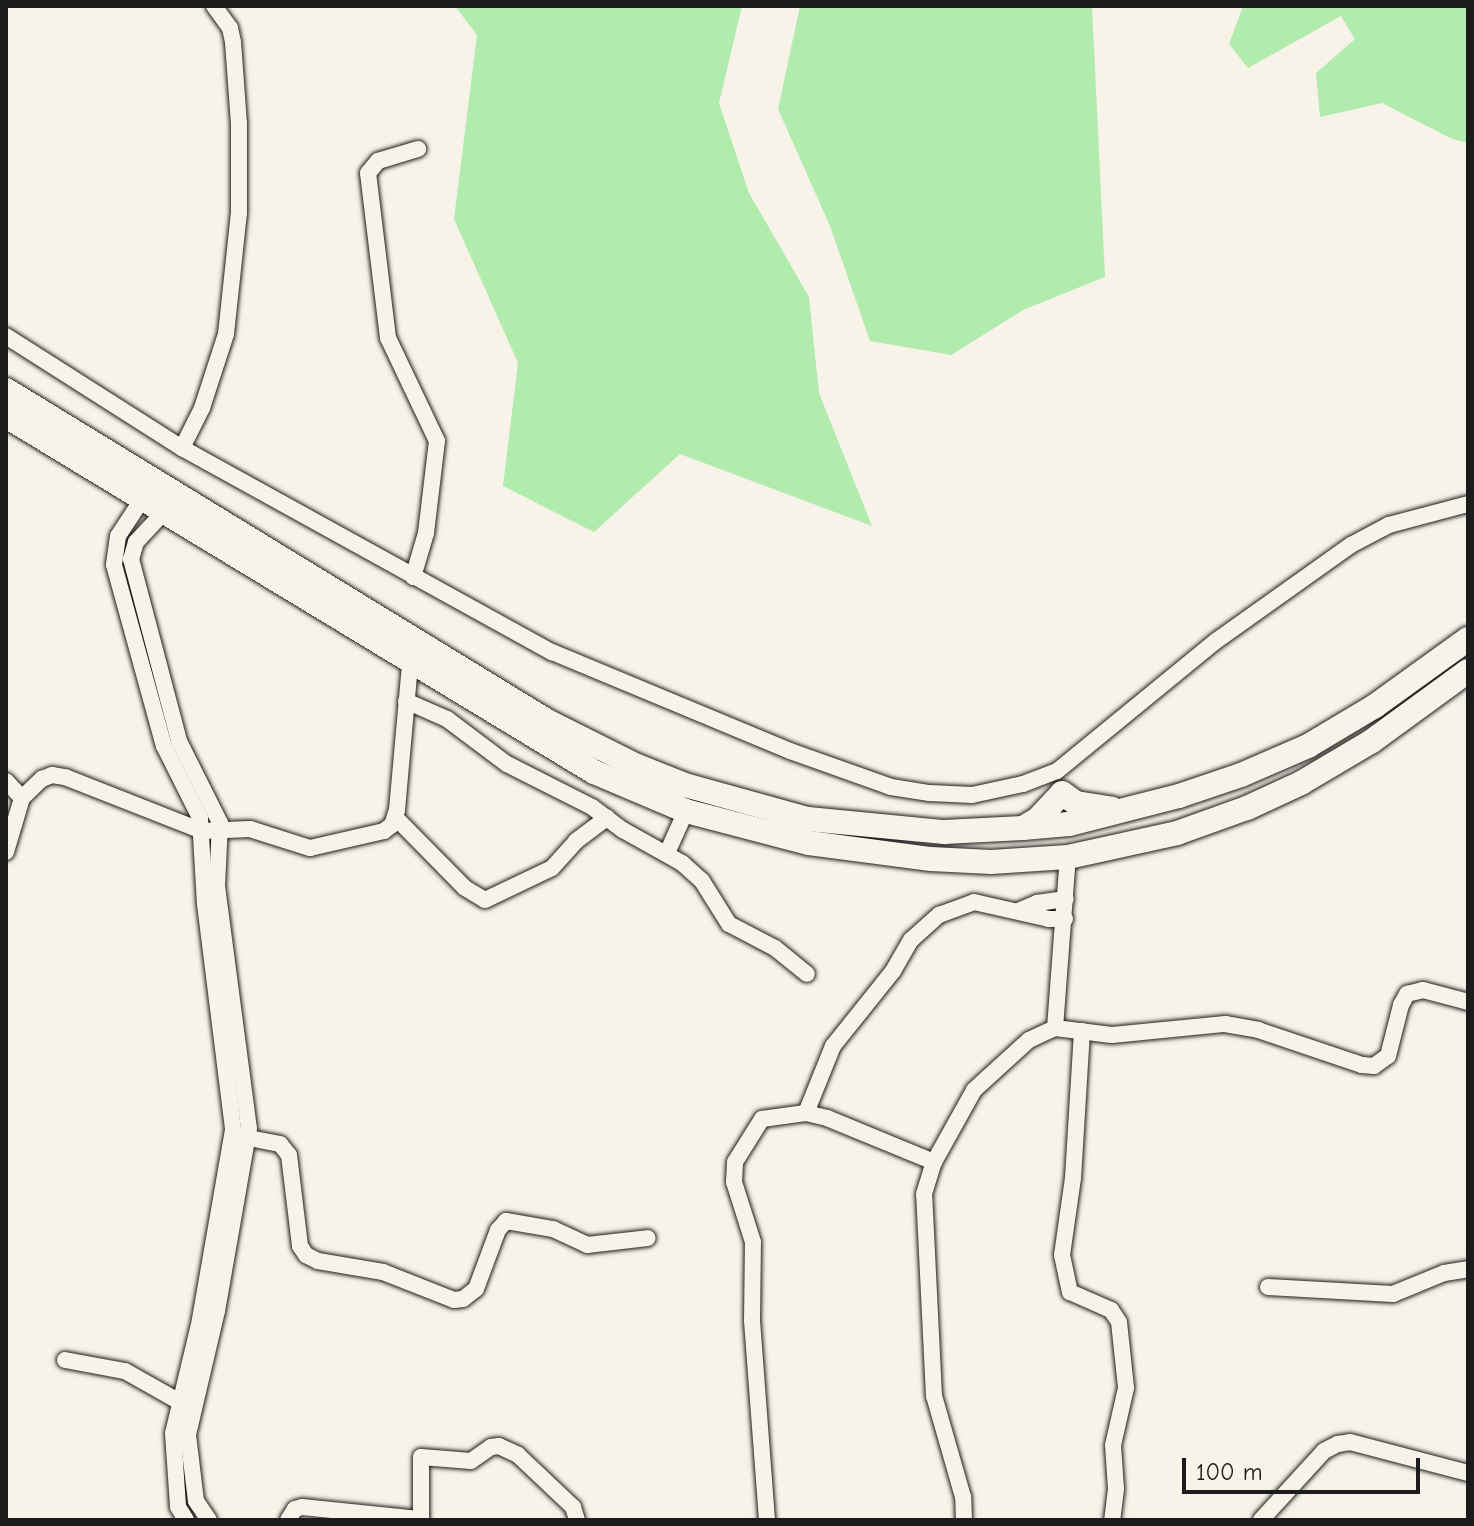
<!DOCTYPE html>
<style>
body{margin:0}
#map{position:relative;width:1474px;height:1526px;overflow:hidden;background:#f7f3e8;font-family:"Comic Neue",sans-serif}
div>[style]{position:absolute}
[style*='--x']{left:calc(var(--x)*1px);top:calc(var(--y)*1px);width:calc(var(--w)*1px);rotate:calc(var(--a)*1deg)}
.green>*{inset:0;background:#b2ebae}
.roads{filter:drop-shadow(0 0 2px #1c1c1c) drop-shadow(0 0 2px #1c1c1c)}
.street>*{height:16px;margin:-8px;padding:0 8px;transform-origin:8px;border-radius:8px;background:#f7f3e8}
.secondary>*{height:24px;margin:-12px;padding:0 12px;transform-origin:12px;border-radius:12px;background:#f7f3e8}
span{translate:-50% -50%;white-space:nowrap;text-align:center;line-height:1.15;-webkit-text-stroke:8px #f7f3e8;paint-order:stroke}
.frame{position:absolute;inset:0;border:8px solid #1c1c1c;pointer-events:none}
.scale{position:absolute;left:1182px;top:1458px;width:238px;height:36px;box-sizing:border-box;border:4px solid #1c1c1c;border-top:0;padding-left:10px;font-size:24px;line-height:28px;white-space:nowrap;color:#1c1c1c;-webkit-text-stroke:6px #f7f3e8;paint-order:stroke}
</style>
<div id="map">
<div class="green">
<i style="clip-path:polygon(455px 6px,742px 6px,719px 103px,749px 193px,809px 297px,819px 393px,872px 526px,680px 454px,594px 532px,503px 486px,518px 363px,454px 219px,477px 35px)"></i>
<i style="clip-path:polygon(800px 6px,1092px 6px,1105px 277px,1023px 310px,951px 355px,870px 341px,830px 226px,778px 109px)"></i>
<i style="clip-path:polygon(1243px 6px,1468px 6px,1468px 143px,1450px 138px,1382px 103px,1320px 117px,1316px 73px,1355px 39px,1341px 16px,1248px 68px,1229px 44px)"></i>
</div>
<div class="roads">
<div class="street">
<i style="--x:6;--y:336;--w:209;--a:32.5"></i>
<i style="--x:182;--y:448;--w:423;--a:28.9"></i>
<i style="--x:552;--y:652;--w:258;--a:22.6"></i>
<i style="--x:790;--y:751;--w:107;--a:19.6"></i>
<i style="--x:891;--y:787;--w:39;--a:9"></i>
<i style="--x:930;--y:793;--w:42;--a:2.7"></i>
<i style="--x:972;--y:795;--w:52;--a:-12.2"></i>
<i style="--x:1023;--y:784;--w:36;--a:-21"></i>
<i style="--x:1057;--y:771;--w:205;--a:-39.3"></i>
<i style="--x:1216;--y:641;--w:166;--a:-35.4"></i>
<i style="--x:1351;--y:545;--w:43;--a:-27.8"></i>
<i style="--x:1389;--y:525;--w:82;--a:-14.9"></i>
<i style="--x:182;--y:448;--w:45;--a:-63.4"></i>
<i style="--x:202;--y:408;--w:78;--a:-72"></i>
<i style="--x:226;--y:334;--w:122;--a:-83.9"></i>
<i style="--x:239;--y:213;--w:89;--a:-90"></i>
<i style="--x:239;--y:124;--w:82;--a:-94.2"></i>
<i style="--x:233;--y:42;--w:14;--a:-102"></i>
<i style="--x:230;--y:28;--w:27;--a:-126"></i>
<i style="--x:143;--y:498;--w:45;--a:123.3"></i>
<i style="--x:118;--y:536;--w:29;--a:98"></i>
<i style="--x:114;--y:565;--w:188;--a:74.6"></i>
<i style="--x:164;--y:746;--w:80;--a:63.4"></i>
<i style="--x:200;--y:818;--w:86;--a:86.7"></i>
<i style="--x:205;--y:904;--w:228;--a:82.9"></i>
<i style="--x:233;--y:1130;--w:193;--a:99.9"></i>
<i style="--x:200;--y:1320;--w:116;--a:103.4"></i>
<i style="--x:173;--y:1433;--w:74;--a:86.1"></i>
<i style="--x:178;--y:1507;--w:15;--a:58"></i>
<i style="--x:164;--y:512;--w:41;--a:133"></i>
<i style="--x:136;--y:542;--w:18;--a:106"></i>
<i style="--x:131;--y:559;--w:188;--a:75.2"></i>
<i style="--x:179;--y:741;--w:92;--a:63.4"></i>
<i style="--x:220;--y:823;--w:63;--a:92.7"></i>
<i style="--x:217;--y:886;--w:244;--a:82.5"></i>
<i style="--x:249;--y:1128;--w:186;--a:99.9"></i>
<i style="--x:217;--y:1311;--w:127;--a:103.2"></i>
<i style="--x:188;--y:1435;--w:66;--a:83.1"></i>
<i style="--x:196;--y:1501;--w:23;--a:56"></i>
<i style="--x:413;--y:577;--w:46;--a:-73.5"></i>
<i style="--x:426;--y:533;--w:93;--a:-83.2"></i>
<i style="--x:437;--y:441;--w:114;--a:-115.4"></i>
<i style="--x:388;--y:338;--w:166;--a:-96.9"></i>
<i style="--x:368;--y:173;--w:16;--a:-50"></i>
<i style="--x:378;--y:161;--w:42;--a:-16.7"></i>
<i style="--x:406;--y:701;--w:45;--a:23.7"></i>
<i style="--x:447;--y:719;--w:75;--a:36.9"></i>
<i style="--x:507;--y:764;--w:95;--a:26.8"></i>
<i style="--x:592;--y:807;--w:39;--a:37"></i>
<i style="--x:623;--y:830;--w:68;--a:29.2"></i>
<i style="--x:682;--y:863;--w:27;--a:42"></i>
<i style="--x:702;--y:881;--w:51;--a:57.9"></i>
<i style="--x:729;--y:924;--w:52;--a:27.6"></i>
<i style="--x:775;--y:948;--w:41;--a:39.1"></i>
<i style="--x:6;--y:781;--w:23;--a:47"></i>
<i style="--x:396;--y:818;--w:98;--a:45.4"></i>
<i style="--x:465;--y:888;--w:23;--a:31"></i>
<i style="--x:485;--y:900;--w:74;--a:-25.5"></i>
<i style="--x:552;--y:868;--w:36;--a:-48"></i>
<i style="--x:576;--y:841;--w:39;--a:-37"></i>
<i style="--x:6;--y:852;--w:56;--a:-73.5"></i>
<i style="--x:22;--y:798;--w:28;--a:-44"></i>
<i style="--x:42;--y:779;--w:11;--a:-22"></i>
<i style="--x:52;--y:775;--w:13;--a:9"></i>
<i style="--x:65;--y:777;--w:147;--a:21.5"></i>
<i style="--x:202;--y:831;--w:48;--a:-2.4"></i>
<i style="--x:250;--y:829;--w:63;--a:17.6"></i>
<i style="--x:310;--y:848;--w:76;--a:-12.9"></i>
<i style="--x:384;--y:831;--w:10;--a:-37"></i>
<i style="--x:392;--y:825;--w:16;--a:-72"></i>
<i style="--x:397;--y:810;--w:148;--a:-84.9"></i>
<i style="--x:667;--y:853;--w:46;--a:-65.7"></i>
<i style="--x:1018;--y:911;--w:21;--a:-23"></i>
<i style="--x:1037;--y:903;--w:29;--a:-8"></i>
<i style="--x:1055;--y:1028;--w:171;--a:-85.7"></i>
<i style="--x:1082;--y:1031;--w:147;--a:93.5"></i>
<i style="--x:1073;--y:1178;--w:78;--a:98.1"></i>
<i style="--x:1062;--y:1255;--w:38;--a:78"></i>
<i style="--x:1070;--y:1292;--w:45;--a:23.7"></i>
<i style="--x:1111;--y:1310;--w:14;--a:56"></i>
<i style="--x:1119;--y:1322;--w:66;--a:83.9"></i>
<i style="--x:1126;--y:1388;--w:58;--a:102.8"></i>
<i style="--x:1113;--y:1445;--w:44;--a:86.1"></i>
<i style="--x:1116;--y:1489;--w:31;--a:97"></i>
<i style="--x:806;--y:1113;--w:22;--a:13"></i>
<i style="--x:827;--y:1118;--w:116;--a:22.4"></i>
<i style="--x:249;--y:1138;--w:32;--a:11"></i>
<i style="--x:280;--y:1144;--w:14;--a:51"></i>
<i style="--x:289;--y:1155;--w:92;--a:83.1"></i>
<i style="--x:300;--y:1246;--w:11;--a:56"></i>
<i style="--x:306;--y:1255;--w:13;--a:27"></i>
<i style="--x:318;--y:1261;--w:66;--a:9.6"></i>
<i style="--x:383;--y:1272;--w:76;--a:21.5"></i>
<i style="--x:454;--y:1300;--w:9;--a:-6"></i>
<i style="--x:463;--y:1299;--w:16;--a:-38"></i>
<i style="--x:476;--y:1289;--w:63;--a:-69.6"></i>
<i style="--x:498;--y:1230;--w:12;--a:-48"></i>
<i style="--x:506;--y:1221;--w:48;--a:9.7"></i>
<i style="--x:553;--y:1229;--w:38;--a:25"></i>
<i style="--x:587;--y:1245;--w:61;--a:-6.5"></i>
<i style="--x:1268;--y:1287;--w:125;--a:3.2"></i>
<i style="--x:1393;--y:1294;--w:55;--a:-22.4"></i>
<i style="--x:1444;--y:1273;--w:24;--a:-9"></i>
<i style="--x:65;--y:1360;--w:61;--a:10.4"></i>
<i style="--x:125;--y:1371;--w:63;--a:29.4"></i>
<i style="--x:288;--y:1520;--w:13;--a:-58"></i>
<i style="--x:295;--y:1509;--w:7;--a:-16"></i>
<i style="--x:302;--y:1507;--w:120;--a:5.8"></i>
<i style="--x:421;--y:1520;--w:63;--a:-90"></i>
<i style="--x:421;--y:1457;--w:50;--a:4.6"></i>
<i style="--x:471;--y:1461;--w:24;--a:-35"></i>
<i style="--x:491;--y:1447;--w:8;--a:-7"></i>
<i style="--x:499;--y:1446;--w:21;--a:25"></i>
<i style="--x:518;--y:1455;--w:76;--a:43.4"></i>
<i style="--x:573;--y:1507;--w:14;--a:73"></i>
<i style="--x:767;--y:1520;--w:200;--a:-94.3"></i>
<i style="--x:752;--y:1321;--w:79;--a:-89.3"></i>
<i style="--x:753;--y:1242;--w:63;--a:-107.6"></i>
<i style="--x:734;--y:1182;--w:20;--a:-87"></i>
<i style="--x:735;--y:1162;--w:51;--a:-57.9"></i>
<i style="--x:762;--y:1119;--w:44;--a:-7.8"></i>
<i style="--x:806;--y:1113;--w:72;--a:-68.1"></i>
<i style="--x:833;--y:1046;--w:96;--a:-51.3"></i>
<i style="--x:893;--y:971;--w:36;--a:-60"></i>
<i style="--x:911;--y:940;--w:38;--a:-42"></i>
<i style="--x:939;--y:915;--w:37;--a:-20"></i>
<i style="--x:974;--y:902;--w:77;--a:12.8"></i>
<i style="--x:1049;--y:919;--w:16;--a:0"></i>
<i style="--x:964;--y:1520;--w:23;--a:-92"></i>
<i style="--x:963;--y:1497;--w:105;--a:-106"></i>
<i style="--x:934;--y:1396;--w:202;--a:-92.8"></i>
<i style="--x:924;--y:1194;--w:34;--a:-73"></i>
<i style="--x:934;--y:1162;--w:82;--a:-60.9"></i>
<i style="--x:974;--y:1090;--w:74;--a:-42.3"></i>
<i style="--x:1029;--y:1040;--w:29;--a:-25"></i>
<i style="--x:1055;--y:1028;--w:57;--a:7"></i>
<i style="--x:1112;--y:1035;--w:114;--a:-5.6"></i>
<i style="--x:1225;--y:1024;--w:34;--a:10"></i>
<i style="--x:1258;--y:1030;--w:110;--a:18.6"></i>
<i style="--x:1362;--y:1065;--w:12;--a:5"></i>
<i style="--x:1374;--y:1066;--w:17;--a:-36"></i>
<i style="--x:1388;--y:1056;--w:53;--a:-75.7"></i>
<i style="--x:1401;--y:1005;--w:13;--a:-61"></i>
<i style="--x:1407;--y:994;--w:16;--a:-14"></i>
<i style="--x:1423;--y:990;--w:47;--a:14.9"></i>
<i style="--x:1261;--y:1520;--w:93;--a:-47.6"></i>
<i style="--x:1324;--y:1451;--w:16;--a:-27"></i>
<i style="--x:1338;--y:1444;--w:12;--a:-9"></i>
<i style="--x:1350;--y:1442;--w:122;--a:14.7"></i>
</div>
<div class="secondary">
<i style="--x:6;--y:390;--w:634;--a:31.46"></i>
<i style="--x:547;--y:721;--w:101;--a:26.6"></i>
<i style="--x:637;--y:766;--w:52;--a:21.6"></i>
<i style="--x:685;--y:785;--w:128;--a:15.5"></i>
<i style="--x:808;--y:819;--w:137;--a:5.5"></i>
<i style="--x:944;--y:832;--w:79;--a:-2.9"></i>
<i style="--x:1023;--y:828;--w:46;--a:-5"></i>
<i style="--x:1069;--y:824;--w:114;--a:-14.3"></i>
<i style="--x:1179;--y:796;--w:65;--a:-18.7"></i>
<i style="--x:1241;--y:775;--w:73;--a:-23.4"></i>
<i style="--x:1308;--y:746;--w:78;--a:-30.8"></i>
<i style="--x:1375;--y:706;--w:115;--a:-35.8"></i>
<i style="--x:6;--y:416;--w:687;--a:31.19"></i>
<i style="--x:594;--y:772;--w:100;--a:23"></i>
<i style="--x:686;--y:811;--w:127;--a:14.6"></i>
<i style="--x:809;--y:843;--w:123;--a:7.5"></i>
<i style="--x:931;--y:859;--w:60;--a:2.9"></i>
<i style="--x:991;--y:862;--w:77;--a:-3.7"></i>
<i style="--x:1068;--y:857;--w:112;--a:-12.4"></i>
<i style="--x:1177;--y:833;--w:74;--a:-19.7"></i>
<i style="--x:1247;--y:808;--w:60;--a:-24.8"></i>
<i style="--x:1301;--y:783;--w:82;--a:-30.6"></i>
<i style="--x:1372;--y:741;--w:119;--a:-36.1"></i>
<i style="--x:1023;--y:828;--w:17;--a:-31"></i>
<i style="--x:1038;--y:819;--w:35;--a:-47"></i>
<i style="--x:1062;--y:793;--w:17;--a:36"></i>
<i style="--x:1076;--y:803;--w:36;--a:9"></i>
</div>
</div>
<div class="frame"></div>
<div class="scale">100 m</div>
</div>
